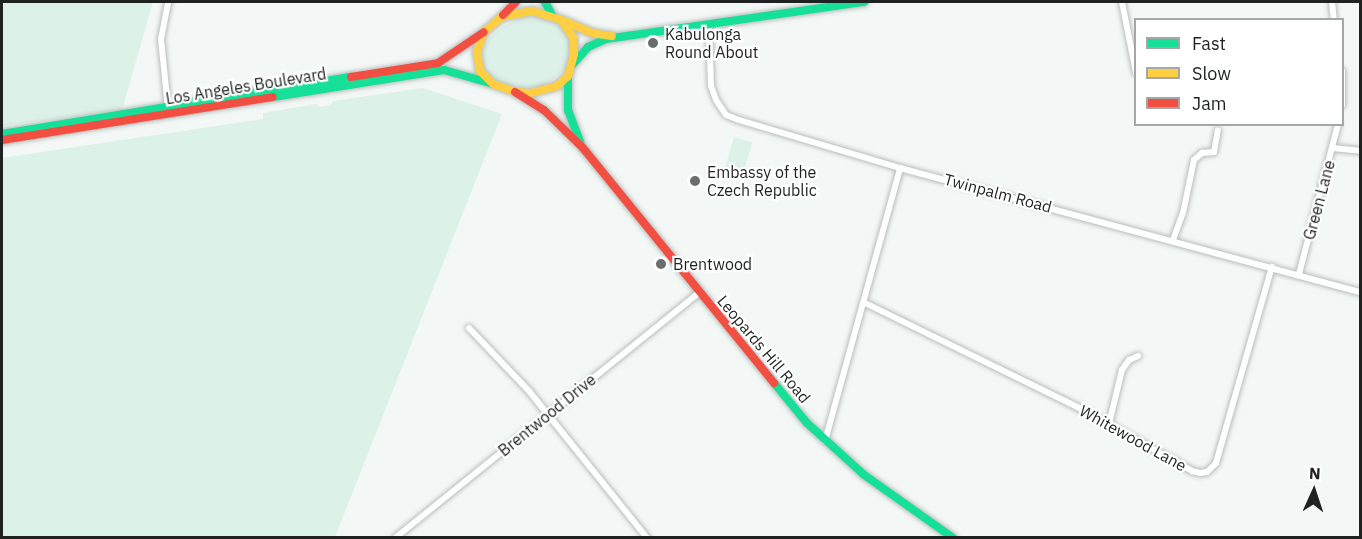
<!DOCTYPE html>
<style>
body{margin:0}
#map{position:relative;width:1362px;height:539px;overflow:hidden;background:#f3f8f6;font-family:"IBM Plex Sans",sans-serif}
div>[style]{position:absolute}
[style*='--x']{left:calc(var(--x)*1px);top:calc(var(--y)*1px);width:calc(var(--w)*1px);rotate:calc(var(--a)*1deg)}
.green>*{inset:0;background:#dcf1e8;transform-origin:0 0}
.roads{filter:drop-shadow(0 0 2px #b9bebc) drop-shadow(0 0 2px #b9bebc)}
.street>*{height:6px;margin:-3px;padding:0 3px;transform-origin:3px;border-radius:3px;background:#fdfefe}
.fast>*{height:8px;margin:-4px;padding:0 4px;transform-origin:4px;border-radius:4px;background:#16e098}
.slow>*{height:8px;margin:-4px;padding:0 4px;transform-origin:4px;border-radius:4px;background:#ffcf43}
.jam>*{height:8px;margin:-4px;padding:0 4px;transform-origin:4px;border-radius:4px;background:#f24e42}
.dots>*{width:16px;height:16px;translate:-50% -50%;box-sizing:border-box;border:3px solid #fff;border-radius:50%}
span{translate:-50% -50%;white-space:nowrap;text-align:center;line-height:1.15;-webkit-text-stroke:4.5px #fff;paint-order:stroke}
.poi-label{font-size:16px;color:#1e2220}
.left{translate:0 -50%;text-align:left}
.street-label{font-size:16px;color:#1e2220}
.frame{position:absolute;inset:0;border:3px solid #1e2220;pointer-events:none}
.legend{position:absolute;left:1134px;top:18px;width:210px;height:108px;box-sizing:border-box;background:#fff;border:2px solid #a5a7a6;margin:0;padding:8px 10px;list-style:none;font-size:18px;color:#1e2220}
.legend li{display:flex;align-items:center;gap:12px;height:30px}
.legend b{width:30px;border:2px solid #a5a7a6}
.north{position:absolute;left:1284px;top:461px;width:60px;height:60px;-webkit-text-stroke:4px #fff;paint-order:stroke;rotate:3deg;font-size:16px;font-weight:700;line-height:24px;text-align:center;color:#1e2220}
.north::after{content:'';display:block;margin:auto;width:21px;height:27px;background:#1e2220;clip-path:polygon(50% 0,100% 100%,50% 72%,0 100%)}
</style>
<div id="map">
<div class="green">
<i style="clip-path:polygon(2px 2px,153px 2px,122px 110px,2px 126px)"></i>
<i style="clip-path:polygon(527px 16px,551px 18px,559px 24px,570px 40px,570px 60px,565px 70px,543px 87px,518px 87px,502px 84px,483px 70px,482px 52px,489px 38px,503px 26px)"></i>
<i style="clip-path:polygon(423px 88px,502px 114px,335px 537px,2px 537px,2px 158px,263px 119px,263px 113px,316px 104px,320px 107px,331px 105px,333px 101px)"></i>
<i style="left:734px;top:137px;width:19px;height:36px;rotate:16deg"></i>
</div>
<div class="roads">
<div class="street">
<i style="--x:1122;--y:2;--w:72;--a:78.8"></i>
<i style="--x:1332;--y:2;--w:18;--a:84"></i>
<i style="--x:709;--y:26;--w:60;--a:88.1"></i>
<i style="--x:711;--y:86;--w:15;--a:70"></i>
<i style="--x:716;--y:100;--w:18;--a:56"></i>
<i style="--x:726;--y:115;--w:14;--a:21"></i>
<i style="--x:739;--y:120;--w:168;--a:16.6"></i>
<i style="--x:900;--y:168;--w:476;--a:15.1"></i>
<i style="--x:1342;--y:71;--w:34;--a:90"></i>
<i style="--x:168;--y:108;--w:69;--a:-95.8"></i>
<i style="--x:161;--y:39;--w:38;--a:-79"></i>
<i style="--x:1333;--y:148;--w:27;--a:6"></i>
<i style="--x:1173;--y:240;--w:29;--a:-70"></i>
<i style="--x:1183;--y:213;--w:54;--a:-78.3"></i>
<i style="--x:1194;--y:160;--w:11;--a:-41"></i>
<i style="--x:1202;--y:153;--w:12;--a:-5"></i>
<i style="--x:1214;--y:152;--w:22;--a:-80"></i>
<i style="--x:1299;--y:274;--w:155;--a:-75.4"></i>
<i style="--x:865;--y:303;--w:238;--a:26.1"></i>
<i style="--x:1079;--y:408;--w:129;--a:29.1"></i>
<i style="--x:1192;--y:471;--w:8;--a:14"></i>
<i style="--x:1200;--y:473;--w:7;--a:-8"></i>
<i style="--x:1207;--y:472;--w:13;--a:-45"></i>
<i style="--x:1216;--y:463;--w:204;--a:-74.1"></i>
<i style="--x:469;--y:328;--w:87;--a:46.4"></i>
<i style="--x:529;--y:391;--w:189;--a:51.2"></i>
<i style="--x:1109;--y:424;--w:56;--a:-76.5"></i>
<i style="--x:1122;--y:370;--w:12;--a:-55"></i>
<i style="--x:1129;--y:360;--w:10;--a:-24"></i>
<i style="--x:825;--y:441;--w:283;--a:-74.6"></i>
<i style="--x:395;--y:538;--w:390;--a:-38.9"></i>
</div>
<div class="fast">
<i style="--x:545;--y:2;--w:15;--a:62"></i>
<i style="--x:572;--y:65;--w:24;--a:-48"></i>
<i style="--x:588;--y:47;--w:20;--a:-24"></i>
<i style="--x:606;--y:39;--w:261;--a:-8.2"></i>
<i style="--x:568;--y:76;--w:34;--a:90"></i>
<i style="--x:568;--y:110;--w:34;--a:69"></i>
<i style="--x:273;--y:97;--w:173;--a:-9"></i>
<i style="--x:444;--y:70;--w:51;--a:15.9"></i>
<i style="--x:2;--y:134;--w:354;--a:-9.3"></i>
<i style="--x:774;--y:383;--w:52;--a:50.5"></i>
<i style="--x:807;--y:423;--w:76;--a:42.3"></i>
<i style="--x:863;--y:474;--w:110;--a:35.4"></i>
</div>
<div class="slow">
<i style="--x:532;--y:11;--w:30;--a:17"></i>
<i style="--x:561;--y:20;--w:21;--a:55"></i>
<i style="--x:573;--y:37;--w:17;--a:87"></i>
<i style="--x:574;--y:54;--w:23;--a:105"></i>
<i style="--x:568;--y:76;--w:15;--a:138"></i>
<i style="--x:557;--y:86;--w:28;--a:165"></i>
<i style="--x:530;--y:93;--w:15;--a:-176"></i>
<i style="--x:515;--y:92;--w:23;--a:-160"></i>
<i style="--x:493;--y:84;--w:18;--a:-135"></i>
<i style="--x:480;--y:71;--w:20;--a:-99"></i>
<i style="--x:477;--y:51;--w:20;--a:-70"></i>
<i style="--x:484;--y:32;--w:23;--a:-41"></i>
<i style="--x:501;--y:17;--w:32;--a:-11"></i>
<i style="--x:564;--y:21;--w:30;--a:23"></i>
<i style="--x:592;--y:33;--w:20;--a:9"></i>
</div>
<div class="jam">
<i style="--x:503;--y:15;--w:18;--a:-45"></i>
<i style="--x:351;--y:77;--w:88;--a:-9.1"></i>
<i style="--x:438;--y:63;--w:55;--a:-34"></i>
<i style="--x:515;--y:92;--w:34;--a:32"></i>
<i style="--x:544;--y:110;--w:54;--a:44.3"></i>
<i style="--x:583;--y:148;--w:303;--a:50.9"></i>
<i style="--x:2;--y:140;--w:274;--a:-9"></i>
</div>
</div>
<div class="dots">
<i style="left:653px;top:43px;background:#696d6b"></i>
<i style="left:695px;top:181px;background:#696d6b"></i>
<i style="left:661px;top:264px;background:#696d6b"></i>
</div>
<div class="poi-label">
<span class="left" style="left:665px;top:43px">Kabulonga<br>Round About</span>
<span class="left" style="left:707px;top:181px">Embassy of the<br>Czech Republic</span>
<span class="left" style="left:673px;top:264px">Brentwood</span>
</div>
<div class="street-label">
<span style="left:246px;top:86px;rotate:-9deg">Los Angeles Boulevard</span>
<span style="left:998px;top:193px;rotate:15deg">Twinpalm Road</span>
<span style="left:1319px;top:200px;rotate:-75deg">Green Lane</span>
<span style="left:764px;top:349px;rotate:50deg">Leopards Hill Road</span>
<span style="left:547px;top:415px;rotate:-39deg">Brentwood Drive</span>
<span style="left:1133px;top:438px;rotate:29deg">Whitewood Lane</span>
</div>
<div class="frame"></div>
<ul class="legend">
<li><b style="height:8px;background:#16e098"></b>Fast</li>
<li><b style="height:8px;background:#ffcf43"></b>Slow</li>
<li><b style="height:8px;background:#f24e42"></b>Jam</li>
</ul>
<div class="north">N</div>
</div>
